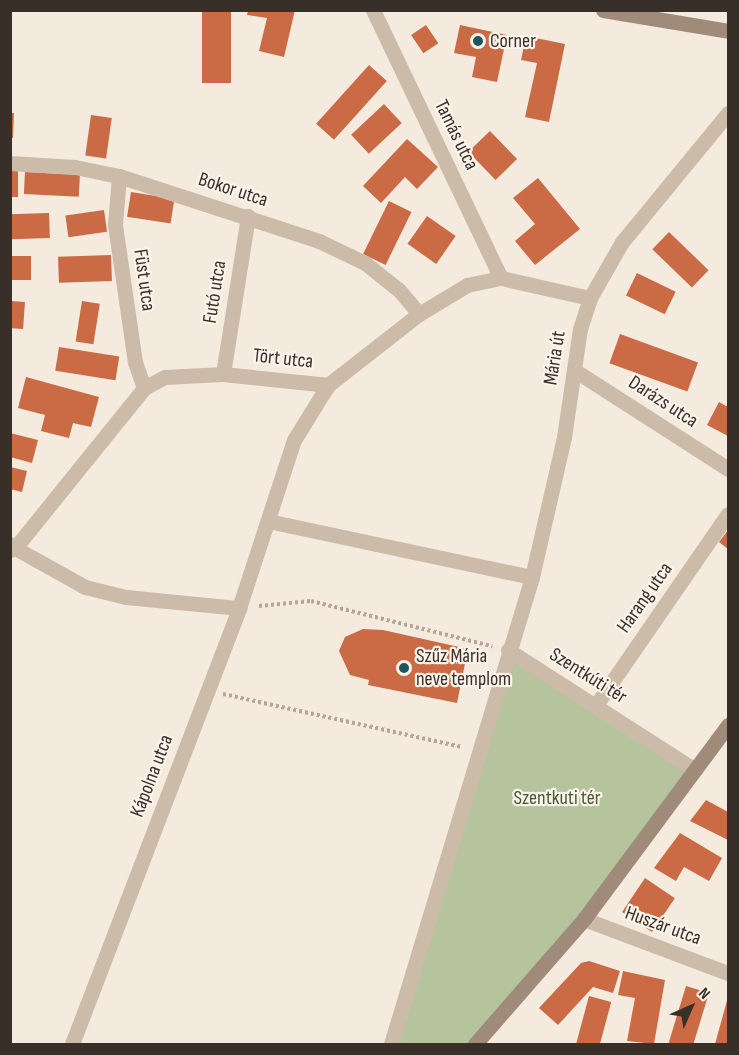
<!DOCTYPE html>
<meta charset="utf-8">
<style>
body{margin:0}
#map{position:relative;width:739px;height:1055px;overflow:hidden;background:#f4eade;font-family:"Sofia Sans Condensed",sans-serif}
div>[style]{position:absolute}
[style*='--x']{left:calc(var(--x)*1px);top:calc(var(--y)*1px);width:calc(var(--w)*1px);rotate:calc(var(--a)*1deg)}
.green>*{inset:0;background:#b5c49d}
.building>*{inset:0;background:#ca6b45;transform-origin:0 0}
.path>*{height:4px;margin-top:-2px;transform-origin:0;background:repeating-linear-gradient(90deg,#b8a593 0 3px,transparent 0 6px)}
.street>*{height:15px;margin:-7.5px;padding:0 7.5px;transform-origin:7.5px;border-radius:7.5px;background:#cdbba9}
.secondary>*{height:15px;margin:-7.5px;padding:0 7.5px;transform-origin:7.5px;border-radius:7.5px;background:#a08a7a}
.dots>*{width:16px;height:16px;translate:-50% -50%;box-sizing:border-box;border:3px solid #fbf4eb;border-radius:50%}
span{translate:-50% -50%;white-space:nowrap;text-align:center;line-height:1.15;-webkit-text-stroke:4.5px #fbf4eb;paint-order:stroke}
.poi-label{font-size:20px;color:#392f29}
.left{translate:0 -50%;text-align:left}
.street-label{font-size:20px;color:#392f29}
.park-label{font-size:20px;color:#46592c}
.frame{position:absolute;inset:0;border:12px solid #392f29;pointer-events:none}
.north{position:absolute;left:661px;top:977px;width:60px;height:60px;-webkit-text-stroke:4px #fbf4eb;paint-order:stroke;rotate:45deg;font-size:16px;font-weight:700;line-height:24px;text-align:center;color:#392f29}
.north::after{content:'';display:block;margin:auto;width:21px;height:27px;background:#392f29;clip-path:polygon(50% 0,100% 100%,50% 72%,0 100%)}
</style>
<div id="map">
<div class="green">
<i style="clip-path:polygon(508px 650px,695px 770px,475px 1044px,392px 1044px)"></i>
</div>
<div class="building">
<i style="left:202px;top:10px;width:29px;height:73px"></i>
<i style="clip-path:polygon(248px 10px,295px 10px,284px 57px,259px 51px,267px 18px,247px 15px)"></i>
<i style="left:426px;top:25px;width:22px;height:18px;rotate:56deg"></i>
<i style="clip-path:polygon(460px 25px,507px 35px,497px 82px,472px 77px,476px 57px,454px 53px)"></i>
<i style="clip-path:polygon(526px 36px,565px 44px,549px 122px,525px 117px,537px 63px,521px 60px)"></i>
<i style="left:369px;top:65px;width:24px;height:79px;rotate:42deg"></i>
<i style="left:384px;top:104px;width:26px;height:45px;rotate:47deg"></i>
<i style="clip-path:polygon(10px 113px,14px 113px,13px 138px,10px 138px)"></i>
<i style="left:91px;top:115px;width:21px;height:41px;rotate:8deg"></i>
<i style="left:490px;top:131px;width:39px;height:30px;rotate:46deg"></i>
<i style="clip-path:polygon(407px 139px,438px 167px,417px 189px,405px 177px,381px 203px,363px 186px)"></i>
<i style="left:10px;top:171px;width:8px;height:26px"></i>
<i style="left:25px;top:172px;width:55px;height:22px;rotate:3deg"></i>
<i style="clip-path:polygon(538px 178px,580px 229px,535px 265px,515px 241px,535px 224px,513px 198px)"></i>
<i style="left:131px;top:192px;width:44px;height:25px;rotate:9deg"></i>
<i style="left:389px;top:201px;width:25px;height:59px;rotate:26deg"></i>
<i style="left:104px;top:210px;width:22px;height:39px;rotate:82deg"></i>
<i style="left:49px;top:213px;width:25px;height:39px;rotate:88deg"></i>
<i style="left:427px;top:216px;width:35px;height:34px;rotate:35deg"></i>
<i style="left:669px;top:232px;width:55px;height:24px;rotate:44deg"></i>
<i style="left:111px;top:255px;width:26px;height:53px;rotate:88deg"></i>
<i style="left:10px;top:256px;width:21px;height:24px"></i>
<i style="left:637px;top:273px;width:43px;height:25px;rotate:26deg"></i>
<i style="left:10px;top:301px;width:15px;height:27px;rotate:4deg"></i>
<i style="left:82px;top:301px;width:18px;height:41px;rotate:9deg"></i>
<i style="left:620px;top:334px;width:83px;height:31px;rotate:20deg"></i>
<i style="left:59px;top:347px;width:61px;height:24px;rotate:9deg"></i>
<i style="clip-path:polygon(26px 377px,99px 397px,91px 427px,73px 423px,69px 438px,41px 431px,45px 415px,18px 408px)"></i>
<i style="clip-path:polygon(719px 402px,728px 407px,728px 436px,707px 425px)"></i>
<i style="clip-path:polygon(10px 433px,38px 440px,32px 463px,10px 457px)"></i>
<i style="clip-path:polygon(10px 467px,27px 471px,22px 492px,10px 489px)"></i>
<i style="clip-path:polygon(728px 530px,728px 549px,719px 542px)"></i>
<i style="clip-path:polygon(363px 629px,383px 630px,468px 649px,457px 703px,368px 685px,369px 680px,350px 675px,339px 651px,345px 637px)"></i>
<i style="clip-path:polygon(706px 800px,728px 812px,728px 840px,690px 821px)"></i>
<i style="clip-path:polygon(680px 833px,722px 858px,709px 881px,684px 867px,676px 881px,654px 868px)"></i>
<i style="left:645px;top:878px;width:36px;height:41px;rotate:34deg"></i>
<i style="clip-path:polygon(589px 961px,620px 971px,613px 993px,593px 987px,558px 1025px,539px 1008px,581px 963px)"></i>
<i style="clip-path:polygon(623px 971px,665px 980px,654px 1044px,627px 1041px,635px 998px,618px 995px)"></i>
<i style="left:686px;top:986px;width:24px;height:59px;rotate:17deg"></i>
<i style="left:589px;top:996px;width:23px;height:49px;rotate:15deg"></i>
<i style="clip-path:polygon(728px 997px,728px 1044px,715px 1044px)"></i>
</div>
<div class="path">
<i style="--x:259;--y:606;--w:52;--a:-5.5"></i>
<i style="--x:311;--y:601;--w:187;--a:14"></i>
<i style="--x:223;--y:694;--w:245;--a:12.5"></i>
</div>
<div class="street">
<i style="--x:373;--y:10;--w:297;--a:64.5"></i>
<i style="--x:10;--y:163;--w:65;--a:3.5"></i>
<i style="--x:75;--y:167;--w:45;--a:11.6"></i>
<i style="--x:119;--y:176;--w:210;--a:18"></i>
<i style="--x:319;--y:241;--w:51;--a:25.6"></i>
<i style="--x:365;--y:263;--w:43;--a:38.5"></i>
<i style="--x:399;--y:290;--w:31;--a:50"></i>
<i style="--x:119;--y:176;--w:49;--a:94.7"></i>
<i style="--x:115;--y:225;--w:138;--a:81.7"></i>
<i style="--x:135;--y:362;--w:28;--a:71"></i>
<i style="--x:574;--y:370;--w:183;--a:32.7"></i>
<i style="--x:223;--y:374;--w:160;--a:-81"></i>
<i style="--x:268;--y:521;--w:270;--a:12"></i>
<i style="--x:10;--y:544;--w:6;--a:39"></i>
<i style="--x:15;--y:548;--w:206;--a:-51.1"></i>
<i style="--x:144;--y:388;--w:24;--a:-28"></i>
<i style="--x:165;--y:377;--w:58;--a:-3"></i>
<i style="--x:223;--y:374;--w:106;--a:6"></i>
<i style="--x:328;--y:385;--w:115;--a:-38"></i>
<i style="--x:419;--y:314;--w:56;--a:-31.1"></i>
<i style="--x:467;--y:285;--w:35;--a:-12"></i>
<i style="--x:501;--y:278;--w:91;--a:12.7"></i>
<i style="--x:10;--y:550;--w:5;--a:-22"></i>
<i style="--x:15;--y:548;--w:80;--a:29.1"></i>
<i style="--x:85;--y:587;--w:42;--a:13.7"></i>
<i style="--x:126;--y:597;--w:114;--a:5.6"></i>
<i style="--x:508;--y:650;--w:222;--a:32.7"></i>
<i style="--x:596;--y:705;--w:232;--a:-55.4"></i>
<i style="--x:584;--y:919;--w:154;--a:20.6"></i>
<i style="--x:72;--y:1044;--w:467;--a:-69"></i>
<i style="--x:239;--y:608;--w:177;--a:-71.9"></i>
<i style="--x:294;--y:440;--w:65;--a:-58.3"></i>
<i style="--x:391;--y:1044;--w:488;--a:-73.2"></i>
<i style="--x:532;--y:577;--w:144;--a:-77.1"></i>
<i style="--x:564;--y:437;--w:109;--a:-81.6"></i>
<i style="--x:580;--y:329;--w:33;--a:-72"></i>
<i style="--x:590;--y:298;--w:64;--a:-60.3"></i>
<i style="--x:622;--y:242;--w:167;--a:-50.6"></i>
</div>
<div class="secondary">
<i style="--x:603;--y:10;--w:127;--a:9.5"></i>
<i style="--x:475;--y:1044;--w:166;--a:-48.9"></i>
<i style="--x:584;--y:919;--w:242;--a:-53.4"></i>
</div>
<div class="dots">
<i style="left:478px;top:41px;background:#1d565d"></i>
<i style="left:404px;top:668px;background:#1d565d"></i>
</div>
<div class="poi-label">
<span class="left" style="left:490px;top:41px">Corner</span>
<span class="left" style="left:416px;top:668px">Szűz Mária<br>neve templom</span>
</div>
<div class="street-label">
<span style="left:456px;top:135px;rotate:64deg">Tamás utca</span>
<span style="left:233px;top:190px;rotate:18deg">Bokor utca</span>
<span style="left:144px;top:280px;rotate:82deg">Füst utca</span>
<span style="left:215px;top:292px;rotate:-81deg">Futó utca</span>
<span style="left:555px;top:358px;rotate:-81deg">Mária út</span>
<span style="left:283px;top:359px;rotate:6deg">Tört utca</span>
<span style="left:663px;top:402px;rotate:33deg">Darázs utca</span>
<span style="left:645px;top:598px;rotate:-55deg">Harang utca</span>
<span style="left:588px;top:676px;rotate:32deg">Szentkúti tér</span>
<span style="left:152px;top:776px;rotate:-69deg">Kápolna utca</span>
<span style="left:663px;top:926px;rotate:20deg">Huszár utca</span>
</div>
<div class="park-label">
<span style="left:557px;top:798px">Szentkuti tér</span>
</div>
<div class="frame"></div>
<div class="north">N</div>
</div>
